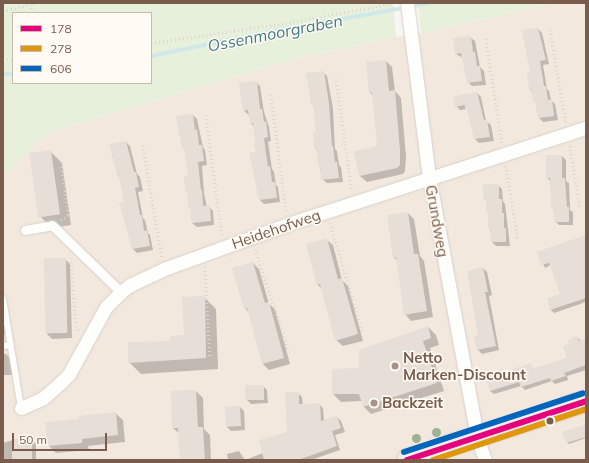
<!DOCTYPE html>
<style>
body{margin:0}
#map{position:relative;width:589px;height:463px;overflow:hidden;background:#f9f5f0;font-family:Mulish,sans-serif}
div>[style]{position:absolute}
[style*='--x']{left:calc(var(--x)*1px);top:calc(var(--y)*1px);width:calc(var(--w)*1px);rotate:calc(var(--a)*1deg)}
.residential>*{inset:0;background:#f2e8de}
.green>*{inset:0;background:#e7f0db}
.shadow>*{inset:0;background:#0003}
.stream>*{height:4px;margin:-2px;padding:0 2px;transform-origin:2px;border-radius:2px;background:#d0e8ea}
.building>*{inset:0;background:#e6ded7;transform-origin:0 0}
.path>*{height:2.5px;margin-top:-1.25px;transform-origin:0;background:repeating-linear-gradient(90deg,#dcd5d0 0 1px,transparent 0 4px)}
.roads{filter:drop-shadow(0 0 1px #d7d1cb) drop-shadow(0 0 1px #d7d1cb)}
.service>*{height:6px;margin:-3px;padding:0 3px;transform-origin:3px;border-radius:3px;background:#fefefd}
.pedestrian>*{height:9px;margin:-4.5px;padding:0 4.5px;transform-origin:4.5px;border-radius:4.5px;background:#fefefd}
.minor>*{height:13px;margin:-6.5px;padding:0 6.5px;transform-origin:6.5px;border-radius:6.5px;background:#fefefd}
.primary>*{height:20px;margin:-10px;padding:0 10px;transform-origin:10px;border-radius:10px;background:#f3eee8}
.bus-1>*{height:6px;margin:-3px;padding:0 3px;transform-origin:3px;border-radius:3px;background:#e5007d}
.bus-2>*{height:6px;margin:-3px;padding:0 3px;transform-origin:3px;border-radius:3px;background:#de970f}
.bus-3>*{height:6px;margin:-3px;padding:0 3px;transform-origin:3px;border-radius:3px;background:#0065bd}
.trees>*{width:9px;height:9px;margin:-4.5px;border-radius:50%;background:#9eb190}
.dots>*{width:11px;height:11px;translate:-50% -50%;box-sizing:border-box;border:2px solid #fffaf3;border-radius:50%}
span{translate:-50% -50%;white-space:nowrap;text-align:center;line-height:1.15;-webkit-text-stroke:3px #fffaf3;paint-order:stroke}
.street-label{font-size:15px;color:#7a5c4d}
.poi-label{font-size:15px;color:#7a5c4d;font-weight:700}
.left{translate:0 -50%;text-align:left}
.water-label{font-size:16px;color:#437c86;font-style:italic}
.frame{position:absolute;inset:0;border:4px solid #7a5c4d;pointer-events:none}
.legend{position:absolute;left:12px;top:12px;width:140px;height:72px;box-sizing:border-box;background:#fffaf3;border:1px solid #cabbb1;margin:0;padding:5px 7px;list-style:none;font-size:12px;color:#7a5c4d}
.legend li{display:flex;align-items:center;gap:8px;height:20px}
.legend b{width:20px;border:1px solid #cabbb1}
.scale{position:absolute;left:12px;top:433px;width:95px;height:18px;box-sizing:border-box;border:2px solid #7a5c4d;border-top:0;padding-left:5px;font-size:12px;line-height:14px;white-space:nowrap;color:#7a5c4d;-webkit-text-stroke:3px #fffaf3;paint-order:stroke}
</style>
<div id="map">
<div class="residential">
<i style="clip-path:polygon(555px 3px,586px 3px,586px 460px,3px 460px,3px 177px,44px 134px,295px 59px,396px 37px,421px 33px)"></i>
</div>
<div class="green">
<i style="clip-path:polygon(evenodd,3px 3px,393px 3px,396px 37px,295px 59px,44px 134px,3px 177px,3px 3px,13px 13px,151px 13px,151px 83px,13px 83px,13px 13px)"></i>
<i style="clip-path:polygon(418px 3px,555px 3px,421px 33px)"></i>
</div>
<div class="shadow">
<i style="clip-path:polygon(538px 29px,542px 33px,549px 64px,543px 65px,547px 89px,549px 91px,551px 100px,555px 104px,558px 120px,543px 122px,539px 118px,537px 104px,530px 88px)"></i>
<i style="clip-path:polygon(470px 37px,475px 41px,480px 67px,484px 71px,486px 85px,472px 86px,468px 82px,463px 58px,456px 54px)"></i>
<i style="clip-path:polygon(386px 61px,392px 67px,395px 91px,401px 98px,406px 157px,405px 171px,403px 174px,367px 182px,360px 176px,378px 146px,373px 96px,370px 92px)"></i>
<i style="clip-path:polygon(323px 72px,327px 76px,333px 108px,335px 149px,337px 151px,339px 165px,341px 167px,343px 182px,327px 183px,322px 179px,317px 150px,315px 148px,318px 133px,315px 107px,312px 104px)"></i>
<i style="clip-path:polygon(256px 82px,260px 86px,264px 112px,269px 127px,271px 141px,268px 142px,272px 169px,274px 172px,276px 185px,278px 187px,280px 202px,264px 204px,260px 200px,254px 127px,251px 123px,249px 115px,244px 111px)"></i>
<i style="clip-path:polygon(477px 93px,481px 97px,486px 121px,491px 125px,494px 141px,479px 143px,475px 139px,469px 112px,467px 109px,460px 110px,456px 106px)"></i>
<i style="clip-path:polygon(193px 115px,197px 119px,203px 147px,205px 150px,207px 165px,202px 166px,204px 193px,207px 207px,209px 206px,213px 211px,214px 225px,197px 227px,192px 223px,191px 209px,189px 207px,188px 193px,186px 191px,189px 177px,185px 150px,183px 147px)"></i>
<i style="clip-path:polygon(126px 142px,130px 146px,137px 174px,140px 177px,143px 191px,138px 192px,143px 218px,145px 220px,148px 233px,150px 235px,153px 250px,137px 253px,133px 249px,126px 220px,125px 203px,120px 178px,118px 175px)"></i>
<i style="clip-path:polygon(50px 151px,62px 163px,71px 225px,51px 228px,40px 216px)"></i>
<i style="clip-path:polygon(562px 156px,566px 160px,566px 181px,569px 183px,570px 210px,573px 212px,573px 225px,559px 225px,555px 221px,550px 181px,547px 177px)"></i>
<i style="clip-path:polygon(498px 185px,502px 189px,503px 201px,505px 204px,510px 246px,496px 246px,492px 242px,487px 201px,484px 198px)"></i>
<i style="clip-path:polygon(408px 213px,414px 219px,420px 256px,424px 261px,433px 317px,411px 321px,405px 314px,397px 261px,394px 257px)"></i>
<i style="clip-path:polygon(586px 236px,586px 302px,554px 313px,551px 310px,548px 299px,561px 295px,551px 265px,545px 268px,538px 252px)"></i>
<i style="clip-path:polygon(326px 239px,333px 245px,342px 280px,348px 286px,363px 341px,343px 346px,336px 340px,322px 289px,318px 285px)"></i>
<i style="clip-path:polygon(65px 259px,70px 264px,72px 338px,52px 339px,47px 334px)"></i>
<i style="clip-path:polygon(253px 263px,259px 269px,269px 304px,275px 309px,290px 364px,269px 370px,263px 364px,249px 313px,245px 308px)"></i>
<i style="clip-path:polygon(483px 268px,487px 272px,492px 295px,489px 296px,499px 350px,482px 354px,478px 350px)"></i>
<i style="clip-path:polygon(204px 297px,216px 309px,218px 369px,141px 374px,129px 362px,185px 336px)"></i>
<i style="clip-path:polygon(3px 317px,7px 334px,3px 335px)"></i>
<i style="clip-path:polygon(428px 327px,436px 335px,439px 345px,430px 348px,444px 391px,371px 414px,364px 407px,362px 401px,341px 402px,333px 394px,360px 369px)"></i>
<i style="clip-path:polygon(577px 337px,581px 341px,586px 340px,586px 370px,567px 376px,568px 380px,555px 384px,552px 381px,525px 390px,521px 386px,494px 394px,490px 391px,503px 371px,505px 373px,530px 364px,534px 369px,568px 358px,571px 345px)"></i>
<i style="clip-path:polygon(3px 354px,6px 354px,10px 358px,12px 375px,3px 375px)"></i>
<i style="clip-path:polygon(263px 386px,267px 390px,268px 403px,251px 404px,247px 400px)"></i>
<i style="clip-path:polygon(196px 391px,203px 398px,204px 429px,210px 435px,211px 460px,181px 460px,180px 434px,173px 428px)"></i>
<i style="clip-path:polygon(298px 393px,302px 397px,303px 405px,319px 404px,323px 408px,324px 421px,337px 417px,341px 421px,345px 432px,335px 435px,340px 450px,311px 460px,228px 460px,227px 454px,239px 451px,245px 460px,263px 453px,288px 433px)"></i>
<i style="clip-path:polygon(240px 407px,244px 411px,245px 430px,231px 431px,227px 427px)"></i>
<i style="clip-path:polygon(115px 413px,123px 420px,125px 442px,88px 446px,89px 450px,56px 453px,49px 446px,80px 420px)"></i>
<i style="clip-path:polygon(586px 425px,586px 438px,569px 444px,567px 442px)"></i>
<i style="clip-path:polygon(13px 440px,32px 440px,36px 444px,36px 460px,3px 460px,3px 443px)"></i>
</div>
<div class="stream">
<i style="--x:416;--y:5;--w:12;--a:-9"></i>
<i style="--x:151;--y:56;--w:146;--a:-11.5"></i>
<i style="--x:294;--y:27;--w:106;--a:-9.8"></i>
<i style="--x:3;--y:74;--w:10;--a:0"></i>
</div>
<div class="building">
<i style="clip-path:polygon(538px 28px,546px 60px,540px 61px,544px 86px,546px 86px,548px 100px,552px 99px,554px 116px,538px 118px,535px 101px,533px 102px,531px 88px,529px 89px,527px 73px,530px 73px,522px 30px)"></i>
<i style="clip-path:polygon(471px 36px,473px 52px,475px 52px,477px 66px,480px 66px,482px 81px,467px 83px,461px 53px,455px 54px,453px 38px)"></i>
<i style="clip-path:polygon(386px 60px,389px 91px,395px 90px,400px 150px,400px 165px,397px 168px,359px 176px,354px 151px,377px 146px,372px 92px,369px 93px,366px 62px)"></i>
<i style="clip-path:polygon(324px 71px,329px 103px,332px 146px,333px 146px,335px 162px,337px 162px,339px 178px,321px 180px,320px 164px,318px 164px,316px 148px,314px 148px,313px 132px,316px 132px,313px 104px,311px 105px,306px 73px)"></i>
<i style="clip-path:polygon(257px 81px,260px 109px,262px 109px,264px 122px,266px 121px,268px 137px,264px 138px,268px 167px,270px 166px,272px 182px,275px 182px,277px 198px,259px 200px,249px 153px,256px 152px,253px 123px,250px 124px,248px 110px,243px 111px,239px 83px)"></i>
<i style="clip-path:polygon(477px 92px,484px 120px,487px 120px,490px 137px,474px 139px,467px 109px,465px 109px,465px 105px,455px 107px,453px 96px)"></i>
<i style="clip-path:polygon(193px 114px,195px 130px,197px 129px,199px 145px,202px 145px,204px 161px,198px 162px,201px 190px,202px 190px,203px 206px,210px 205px,211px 221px,192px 223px,190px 207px,188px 207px,187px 191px,185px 191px,184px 176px,188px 176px,184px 147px,182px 148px,176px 116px)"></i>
<i style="clip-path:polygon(126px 141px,134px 172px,136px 172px,139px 187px,135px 188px,140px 215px,142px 215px,144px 231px,147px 230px,150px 246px,132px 249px,119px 203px,124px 202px,119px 175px,117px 175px,109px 144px)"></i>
<i style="left:51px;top:150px;width:65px;height:22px;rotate:82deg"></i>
<i style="clip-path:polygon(546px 155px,562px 155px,562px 178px,565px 178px,567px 207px,569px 207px,569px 222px,554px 222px,554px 207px,551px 207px,550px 178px,546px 178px)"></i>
<i style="clip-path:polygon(483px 184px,499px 184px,499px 199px,502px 199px,502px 213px,504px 213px,504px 228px,506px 228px,506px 242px,491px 242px,491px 228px,488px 228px,488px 213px,486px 213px,486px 199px,483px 199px)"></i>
<i style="clip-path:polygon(408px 212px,414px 254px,418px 254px,427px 311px,404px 315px,396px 257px,393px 258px,387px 215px)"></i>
<i style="clip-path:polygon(586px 235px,586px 298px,550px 310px,547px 298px,560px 294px,549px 263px,541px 265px,537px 252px)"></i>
<i style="clip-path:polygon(327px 238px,338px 279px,342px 278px,358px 334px,335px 341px,320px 284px,317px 285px,306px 244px)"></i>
<i style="left:66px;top:258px;width:75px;height:22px;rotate:89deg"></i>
<i style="clip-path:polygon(253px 262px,265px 303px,269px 302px,284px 358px,262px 364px,247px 308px,244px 309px,232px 268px)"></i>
<i style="clip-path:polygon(483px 267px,488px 292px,485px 292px,496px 346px,477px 350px,474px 336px,478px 335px,467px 271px)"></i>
<i style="clip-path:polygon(205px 296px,206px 358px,128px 363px,128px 342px,170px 341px,170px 336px,184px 335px,182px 297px)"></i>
<i style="clip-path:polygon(428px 326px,431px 338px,423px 341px,437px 383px,363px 407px,359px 394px,332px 394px,332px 369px,359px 368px,359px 350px)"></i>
<i style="clip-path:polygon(577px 336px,579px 341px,586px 339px,586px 365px,564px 373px,566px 376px,551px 381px,550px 378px,521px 387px,519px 382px,490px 391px,485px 375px,503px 369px,504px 372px,531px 363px,533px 369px,567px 358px,563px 346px,569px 344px,568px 340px)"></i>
<i style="left:245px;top:385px;width:19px;height:15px"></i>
<i style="clip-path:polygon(196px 390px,198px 427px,203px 427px,205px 460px,180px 460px,178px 428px,172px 428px,171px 391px)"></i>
<i style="clip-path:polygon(285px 392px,299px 392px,299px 404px,320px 403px,321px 421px,337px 416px,341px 428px,332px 431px,337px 446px,298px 460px,264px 460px,259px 440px,287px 432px)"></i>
<i style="left:240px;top:406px;width:20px;height:15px;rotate:87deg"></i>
<i style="clip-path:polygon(116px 412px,118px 435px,82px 439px,82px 443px,48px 446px,45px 422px,79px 419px,79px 416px)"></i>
<i style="clip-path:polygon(586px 424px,586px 437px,566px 443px,562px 432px)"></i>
<i style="left:12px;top:439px;width:20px;height:21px"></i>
</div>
<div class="path">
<i style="--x:3;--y:11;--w:34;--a:-14"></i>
<i style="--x:31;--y:13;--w:9;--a:-84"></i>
<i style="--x:550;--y:30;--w:93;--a:80.1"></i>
<i style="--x:486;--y:39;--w:106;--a:81.3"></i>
<i style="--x:151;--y:43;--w:144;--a:-8.4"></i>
<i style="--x:293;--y:22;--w:103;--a:-10.7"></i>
<i style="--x:3;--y:59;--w:10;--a:0"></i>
<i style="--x:336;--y:77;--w:115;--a:82"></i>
<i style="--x:271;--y:95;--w:117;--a:82.6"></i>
<i style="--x:206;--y:115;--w:122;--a:82.5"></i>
<i style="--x:143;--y:145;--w:114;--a:80.4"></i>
<i style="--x:570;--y:146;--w:64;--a:81"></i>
<i style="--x:506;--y:166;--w:74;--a:80.7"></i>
<i style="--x:61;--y:220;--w:9;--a:-36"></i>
<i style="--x:68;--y:215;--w:52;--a:-97.7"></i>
<i style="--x:330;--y:223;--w:114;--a:73.2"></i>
<i style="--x:255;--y:249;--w:108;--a:71.6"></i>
<i style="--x:71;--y:258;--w:68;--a:85.8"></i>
<i style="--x:76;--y:326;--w:5;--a:53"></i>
<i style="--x:205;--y:267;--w:89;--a:86.8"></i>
</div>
<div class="roads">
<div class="service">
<i style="--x:3;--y:299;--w:110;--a:80.6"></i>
<i style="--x:3;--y:346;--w:8;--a:-7"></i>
</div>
<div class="pedestrian">
<i style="--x:25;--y:230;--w:27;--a:-10"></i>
<i style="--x:52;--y:225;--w:96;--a:44.2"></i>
</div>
<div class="minor">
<i style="--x:407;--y:3;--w:175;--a:82.8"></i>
<i style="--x:429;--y:177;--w:264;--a:79.5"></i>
<i style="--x:477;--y:437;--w:24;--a:71"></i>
<i style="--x:21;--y:408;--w:24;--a:-24"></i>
<i style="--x:43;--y:398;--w:23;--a:-41"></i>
<i style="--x:60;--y:383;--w:13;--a:-45"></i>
<i style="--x:69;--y:374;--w:77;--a:-61.1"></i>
<i style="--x:106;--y:307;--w:21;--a:-45"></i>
<i style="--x:121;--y:292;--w:11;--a:-38"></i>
<i style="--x:130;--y:285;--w:38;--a:-25"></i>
<i style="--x:164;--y:269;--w:132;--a:-19.9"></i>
<i style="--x:288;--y:224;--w:313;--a:-17.9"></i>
</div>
<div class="primary">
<i style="--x:407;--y:460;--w:188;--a:-18.2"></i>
</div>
</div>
<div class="bus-1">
<i style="--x:407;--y:460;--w:188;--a:-18.2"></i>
</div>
<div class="bus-2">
<i style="--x:433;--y:460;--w:161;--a:-18.4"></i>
</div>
<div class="bus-3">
<i style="--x:404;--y:452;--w:188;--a:-18.2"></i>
</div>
<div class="trees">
<i style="left:436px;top:432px"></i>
<i style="left:416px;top:438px"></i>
</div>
<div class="dots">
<i style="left:395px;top:366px;background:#a69286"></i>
<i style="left:374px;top:403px;background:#a69286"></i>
<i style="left:550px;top:421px;background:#7a5c4d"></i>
</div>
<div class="street-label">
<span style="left:437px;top:221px;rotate:80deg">Grundweg</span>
<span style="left:276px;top:229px;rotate:-19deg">Heidehofweg</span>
</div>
<div class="poi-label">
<span class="left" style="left:403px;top:366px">Netto<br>Marken-Discount</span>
<span class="left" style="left:382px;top:403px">Backzeit</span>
</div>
<div class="water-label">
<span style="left:275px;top:33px;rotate:-11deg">Ossenmoorgraben</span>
</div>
<div class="frame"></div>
<ul class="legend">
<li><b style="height:5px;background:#e5007d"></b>178</li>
<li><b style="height:5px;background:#de970f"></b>278</li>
<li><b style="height:5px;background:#0065bd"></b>606</li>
</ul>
<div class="scale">50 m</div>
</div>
